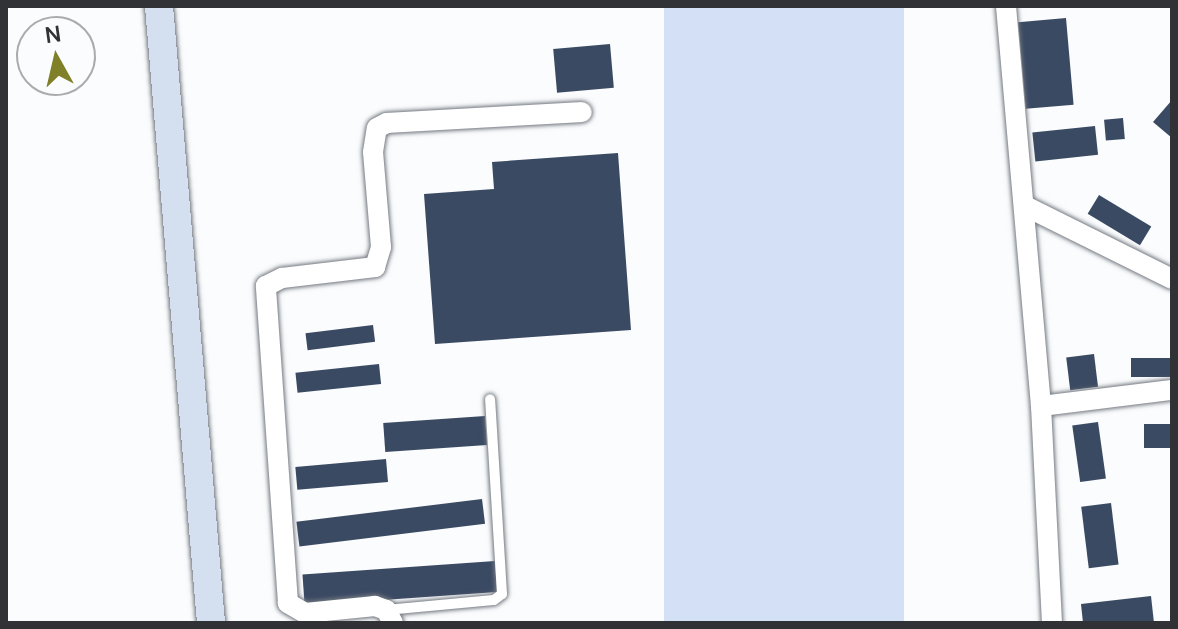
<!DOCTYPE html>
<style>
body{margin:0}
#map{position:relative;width:1178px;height:629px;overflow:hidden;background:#fafcfd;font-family:Manrope,sans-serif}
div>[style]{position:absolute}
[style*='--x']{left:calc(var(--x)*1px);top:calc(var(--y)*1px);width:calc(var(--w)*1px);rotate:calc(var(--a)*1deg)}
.green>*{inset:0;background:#d3e0f5;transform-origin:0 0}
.building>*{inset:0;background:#3b4a63;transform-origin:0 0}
.roads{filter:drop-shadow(0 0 2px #757a82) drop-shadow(0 0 2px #757a82)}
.lane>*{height:10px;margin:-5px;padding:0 5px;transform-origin:5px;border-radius:5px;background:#fff}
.street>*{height:20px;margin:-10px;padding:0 10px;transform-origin:10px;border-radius:10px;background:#fff}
.secondary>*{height:28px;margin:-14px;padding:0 14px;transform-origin:14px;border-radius:14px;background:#d4dff0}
span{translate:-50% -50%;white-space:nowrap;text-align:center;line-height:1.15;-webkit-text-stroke:8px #fafcfd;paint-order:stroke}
.frame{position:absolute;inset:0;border:8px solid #303235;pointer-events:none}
.north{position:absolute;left:16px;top:16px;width:80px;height:80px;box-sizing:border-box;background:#fafcfd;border:2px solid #a9abad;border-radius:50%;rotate:352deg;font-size:22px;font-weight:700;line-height:32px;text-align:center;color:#303235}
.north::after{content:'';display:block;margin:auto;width:28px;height:36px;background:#808029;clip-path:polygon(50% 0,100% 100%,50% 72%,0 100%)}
</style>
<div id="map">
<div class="green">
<i style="left:664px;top:6px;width:240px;height:621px"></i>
</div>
<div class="building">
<i style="left:1066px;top:18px;width:87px;height:48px;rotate:85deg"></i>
<i style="left:610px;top:44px;width:44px;height:57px;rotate:85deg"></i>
<i style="clip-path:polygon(1172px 100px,1172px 138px,1153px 122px)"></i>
<i style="left:1123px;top:118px;width:21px;height:19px;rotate:85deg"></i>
<i style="left:1095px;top:126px;width:29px;height:63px;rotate:84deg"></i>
<i style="clip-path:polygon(618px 153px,631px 330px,435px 344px,424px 194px,494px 189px,492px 162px)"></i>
<i style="left:1099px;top:195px;width:61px;height:22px;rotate:31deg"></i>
<i style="left:373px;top:325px;width:17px;height:68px;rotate:83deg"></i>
<i style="left:1094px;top:354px;width:33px;height:28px;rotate:83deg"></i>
<i style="left:1172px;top:358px;width:19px;height:41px;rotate:90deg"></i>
<i style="left:379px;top:364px;width:20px;height:84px;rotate:84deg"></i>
<i style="left:485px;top:416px;width:29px;height:102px;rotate:86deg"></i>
<i style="left:1098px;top:422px;width:57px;height:26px;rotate:82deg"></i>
<i style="left:1172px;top:424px;width:24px;height:28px;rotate:90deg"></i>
<i style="left:386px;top:459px;width:23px;height:91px;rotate:85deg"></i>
<i style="left:482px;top:499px;width:25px;height:187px;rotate:83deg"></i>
<i style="left:1111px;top:503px;width:62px;height:30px;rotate:83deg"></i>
<i style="left:495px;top:561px;width:31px;height:193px;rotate:86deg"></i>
<i style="clip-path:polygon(1151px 596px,1154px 623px,1083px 623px,1081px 604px)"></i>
</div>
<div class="roads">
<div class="lane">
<i style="--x:386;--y:610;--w:108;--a:-5.3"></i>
<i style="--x:494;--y:600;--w:10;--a:-37"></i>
<i style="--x:502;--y:594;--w:195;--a:-93.5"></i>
</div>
<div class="street">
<i style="--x:1006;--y:6;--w:402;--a:85"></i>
<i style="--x:1041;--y:406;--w:217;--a:87.1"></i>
<i style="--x:1025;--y:206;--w:164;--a:26.4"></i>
<i style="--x:1041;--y:406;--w:132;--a:-7"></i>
<i style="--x:393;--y:623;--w:15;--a:-118"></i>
<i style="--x:386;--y:610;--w:12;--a:-160"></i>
<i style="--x:375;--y:606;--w:70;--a:174.3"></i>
<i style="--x:305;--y:613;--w:20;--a:-150"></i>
<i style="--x:288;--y:603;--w:318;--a:-94"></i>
<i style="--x:266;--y:286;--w:18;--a:-27"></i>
<i style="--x:282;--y:278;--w:94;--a:-6.7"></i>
<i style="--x:375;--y:267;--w:21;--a:-73"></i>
<i style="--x:381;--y:247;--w:95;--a:-94.8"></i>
<i style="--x:373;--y:152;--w:24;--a:-81"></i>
<i style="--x:377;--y:128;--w:11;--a:-27"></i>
<i style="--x:387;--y:123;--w:195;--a:-3.2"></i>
</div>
<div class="secondary">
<i style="--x:159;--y:6;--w:619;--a:85.18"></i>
</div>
</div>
<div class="frame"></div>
<div class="north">N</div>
</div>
